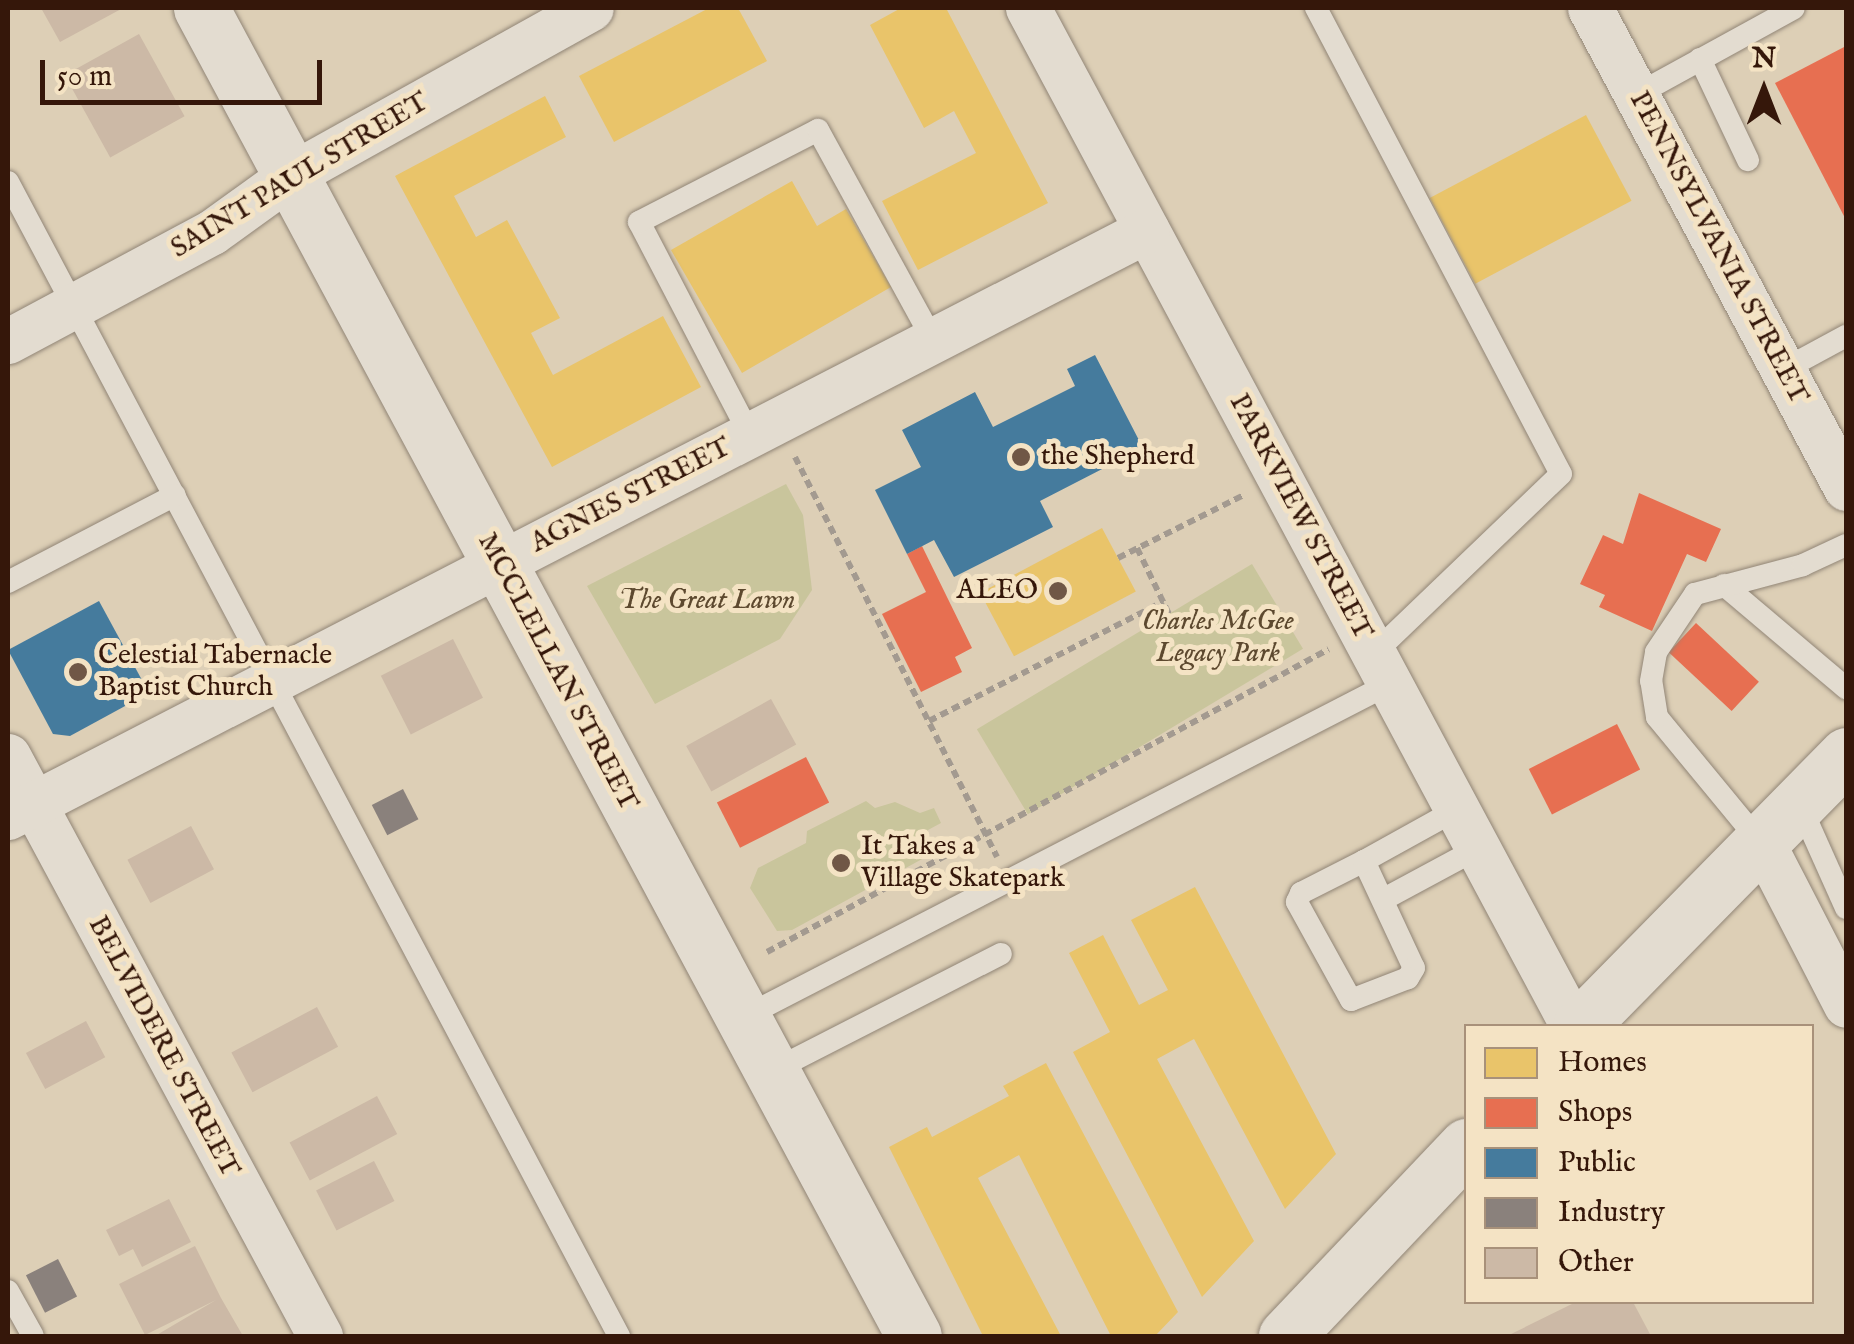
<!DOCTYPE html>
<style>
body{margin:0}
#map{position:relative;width:1854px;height:1344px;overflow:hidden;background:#ddcfb6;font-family:"IM FELL English",serif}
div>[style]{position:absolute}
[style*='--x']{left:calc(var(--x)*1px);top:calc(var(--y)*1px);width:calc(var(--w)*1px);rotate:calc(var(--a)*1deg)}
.green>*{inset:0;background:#c9c59c;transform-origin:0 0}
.homes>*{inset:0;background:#e9c46a;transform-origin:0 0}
.shops>*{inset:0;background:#e76f51;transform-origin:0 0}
.public>*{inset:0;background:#457b9d}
.industry>*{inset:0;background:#8a817c;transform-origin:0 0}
.building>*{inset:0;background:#ccb9a6;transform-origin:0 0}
.path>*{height:6px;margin-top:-3px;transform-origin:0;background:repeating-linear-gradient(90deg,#a39a90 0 8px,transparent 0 13px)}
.roads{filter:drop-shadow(0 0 2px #918576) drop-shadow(0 0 2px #918576)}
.service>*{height:22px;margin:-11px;padding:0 11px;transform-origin:11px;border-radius:11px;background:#e3dcd0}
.minor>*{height:45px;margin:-22.5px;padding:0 22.5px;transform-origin:22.5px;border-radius:22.5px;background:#e3dcd0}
.tertiary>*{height:55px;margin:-27.5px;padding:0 27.5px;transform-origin:27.5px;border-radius:27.5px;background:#e3dcd0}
.secondary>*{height:55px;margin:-27.5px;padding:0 27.5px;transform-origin:27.5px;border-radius:27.5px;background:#e3dcd0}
.dots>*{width:28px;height:28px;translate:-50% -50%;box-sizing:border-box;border:5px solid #f4e3c4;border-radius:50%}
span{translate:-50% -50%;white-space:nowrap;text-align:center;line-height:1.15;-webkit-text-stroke:10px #f4e3c4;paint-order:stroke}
.street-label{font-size:28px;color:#35170a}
.poi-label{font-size:28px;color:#35170a}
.left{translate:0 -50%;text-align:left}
.right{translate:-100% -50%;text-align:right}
.park-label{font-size:28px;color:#5d492f;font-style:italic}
.frame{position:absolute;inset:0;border:10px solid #35170a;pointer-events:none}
.legend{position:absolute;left:1464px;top:1024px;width:350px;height:280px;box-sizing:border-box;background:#f4e3c4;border:2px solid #a8917a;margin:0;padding:12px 18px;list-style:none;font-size:30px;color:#35170a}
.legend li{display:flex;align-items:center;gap:20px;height:50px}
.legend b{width:50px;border:2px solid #a8917a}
.north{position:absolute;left:1714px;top:40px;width:100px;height:100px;-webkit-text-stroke:8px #f4e3c4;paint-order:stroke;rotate:0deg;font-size:28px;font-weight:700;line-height:40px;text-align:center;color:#35170a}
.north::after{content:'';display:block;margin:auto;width:35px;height:45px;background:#35170a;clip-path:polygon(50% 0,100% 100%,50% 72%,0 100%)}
.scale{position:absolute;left:40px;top:60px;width:282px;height:45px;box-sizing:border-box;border:5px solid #35170a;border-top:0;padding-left:12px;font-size:30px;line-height:35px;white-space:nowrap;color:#35170a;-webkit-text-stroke:8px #f4e3c4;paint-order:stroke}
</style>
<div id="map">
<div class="green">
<i style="clip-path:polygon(786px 484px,803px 515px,812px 590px,780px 639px,655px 704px,587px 586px)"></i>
<i style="left:1252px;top:564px;width:99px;height:321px;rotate:59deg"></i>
<i style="clip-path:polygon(866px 801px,875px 808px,895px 802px,920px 813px,934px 808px,941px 823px,928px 830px,924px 858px,792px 930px,777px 931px,750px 888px,758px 868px,806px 843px,807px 831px)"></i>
</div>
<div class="homes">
<i style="clip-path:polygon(709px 8px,738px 8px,767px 61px,614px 142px,579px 76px)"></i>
<i style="clip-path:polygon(901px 8px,946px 8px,1048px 203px,918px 270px,882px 201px,976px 153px,954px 111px,924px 128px,870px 25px)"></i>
<i style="clip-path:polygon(545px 96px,566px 137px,454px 196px,476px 237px,507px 220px,560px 318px,531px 333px,553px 375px,663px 316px,701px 387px,552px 467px,395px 176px)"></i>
<i style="left:1586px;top:115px;width:97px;height:177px;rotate:62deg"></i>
<i style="clip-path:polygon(792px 181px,817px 226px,846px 209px,891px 287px,742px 373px,671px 250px)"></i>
<i style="left:1102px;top:528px;width:72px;height:138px;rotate:62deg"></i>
<i style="clip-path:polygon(1195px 887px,1336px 1154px,1285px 1209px,1194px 1039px,1157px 1059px,1254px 1241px,1202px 1297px,1073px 1052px,1110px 1032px,1069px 953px,1103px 935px,1139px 1005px,1168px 990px,1131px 920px)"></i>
<i style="clip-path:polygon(1046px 1063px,1178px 1312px,1155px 1336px,1111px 1336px,1019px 1155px,978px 1178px,1061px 1336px,983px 1336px,889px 1147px,927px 1127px,932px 1137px,1009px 1096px,1003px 1086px)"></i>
</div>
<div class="shops">
<i style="clip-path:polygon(1846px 46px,1846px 220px,1775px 83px)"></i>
<i style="clip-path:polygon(1639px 493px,1721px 529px,1706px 562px,1687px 554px,1652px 631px,1599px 607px,1605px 595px,1580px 584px,1603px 535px,1623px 544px)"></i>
<i style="clip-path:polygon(922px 546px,972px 648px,955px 657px,962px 672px,921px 692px,882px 614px,926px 592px,907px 554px)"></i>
<i style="left:1696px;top:623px;width:86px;height:40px;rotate:43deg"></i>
<i style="left:1617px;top:724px;width:51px;height:99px;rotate:63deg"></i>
<i style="left:806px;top:757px;width:51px;height:100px;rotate:63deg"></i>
</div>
<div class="public">
<i style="clip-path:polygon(1095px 355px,1143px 448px,1040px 501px,1053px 527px,954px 577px,934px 540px,907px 554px,875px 490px,921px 467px,902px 430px,975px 392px,993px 427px,1075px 386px,1067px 369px)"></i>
<i style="clip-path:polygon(99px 601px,149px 693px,70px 736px,53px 734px,8px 650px)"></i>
</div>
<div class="industry">
<i style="left:403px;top:789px;width:34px;height:35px;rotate:63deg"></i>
<i style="left:58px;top:1259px;width:42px;height:36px;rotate:63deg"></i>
</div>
<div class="building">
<i style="clip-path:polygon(41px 8px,123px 8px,60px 42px)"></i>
<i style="left:139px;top:34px;width:94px;height:85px;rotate:61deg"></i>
<i style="left:453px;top:639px;width:66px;height:81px;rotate:63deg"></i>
<i style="left:771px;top:699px;width:52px;height:97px;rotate:61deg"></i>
<i style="left:191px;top:826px;width:49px;height:72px;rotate:62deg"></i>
<i style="left:317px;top:1007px;width:45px;height:97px;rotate:62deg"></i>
<i style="left:86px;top:1021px;width:41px;height:68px;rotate:62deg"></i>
<i style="left:377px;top:1096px;width:43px;height:99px;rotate:62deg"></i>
<i style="left:374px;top:1161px;width:45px;height:65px;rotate:63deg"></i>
<i style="clip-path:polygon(169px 1199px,191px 1242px,142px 1267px,133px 1249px,119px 1256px,106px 1230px)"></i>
<i style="clip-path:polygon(195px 1246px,221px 1298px,243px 1336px,155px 1336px,216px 1300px,145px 1335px,119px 1284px)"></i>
<i style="clip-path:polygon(1576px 1302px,1633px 1302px,1651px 1336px,1507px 1336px)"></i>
</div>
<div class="path">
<i style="--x:795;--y:457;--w:448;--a:63.2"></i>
<i style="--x:1137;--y:548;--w:80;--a:64.1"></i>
<i style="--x:1118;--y:558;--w:141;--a:-26.6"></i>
<i style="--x:929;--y:721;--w:263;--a:-27"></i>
<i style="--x:767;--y:952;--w:638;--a:-28.33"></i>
</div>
<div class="roads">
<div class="service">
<i style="--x:1316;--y:8;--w:526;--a:62.27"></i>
<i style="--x:1561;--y:474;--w:260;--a:136.2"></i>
<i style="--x:1700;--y:59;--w:112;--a:64.6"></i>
<i style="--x:1636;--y:95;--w:180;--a:-28.8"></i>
<i style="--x:8;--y:182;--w:1306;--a:62.1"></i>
<i style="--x:1783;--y:370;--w:72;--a:-28.4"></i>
<i style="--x:750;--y:435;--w:240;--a:-117.5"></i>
<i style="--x:639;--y:222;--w:201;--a:-27.2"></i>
<i style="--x:818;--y:130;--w:239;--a:61.3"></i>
<i style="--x:8;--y:582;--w:188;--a:-27.5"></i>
<i style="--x:1724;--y:585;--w:160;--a:40.2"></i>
<i style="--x:1799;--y:803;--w:115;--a:65.9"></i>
<i style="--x:1760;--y:842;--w:162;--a:-129.5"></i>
<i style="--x:1657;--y:717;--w:36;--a:-99"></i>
<i style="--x:1651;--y:681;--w:29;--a:-80"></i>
<i style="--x:1656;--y:652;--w:70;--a:-56.1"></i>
<i style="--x:1695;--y:594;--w:112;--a:-15"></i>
<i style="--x:1803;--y:565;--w:47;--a:-24.9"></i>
<i style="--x:1364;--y:861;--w:118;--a:65"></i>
<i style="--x:1414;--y:968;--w:12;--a:121"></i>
<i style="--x:1408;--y:978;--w:61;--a:158.9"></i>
<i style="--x:1351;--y:1000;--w:112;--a:-118.9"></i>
<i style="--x:1297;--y:902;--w:10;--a:-66"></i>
<i style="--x:1301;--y:893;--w:71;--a:-26.9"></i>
<i style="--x:1364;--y:861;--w:105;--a:-29"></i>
<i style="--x:1384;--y:899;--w:106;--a:-28.3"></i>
<i style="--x:744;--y:1017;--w:726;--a:-27.31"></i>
<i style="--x:772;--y:1071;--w:257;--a:-27.1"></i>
<i style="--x:8;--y:1291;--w:51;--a:60.9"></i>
</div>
<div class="minor">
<i style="--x:1028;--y:8;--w:1155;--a:61.84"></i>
<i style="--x:1590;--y:8;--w:544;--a:61.93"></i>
<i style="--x:8;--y:341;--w:231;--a:-28.1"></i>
<i style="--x:212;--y:232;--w:97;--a:-35.8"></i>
<i style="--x:291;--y:175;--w:343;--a:-29.1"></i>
<i style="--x:8;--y:756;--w:659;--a:61.72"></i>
<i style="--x:8;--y:817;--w:1281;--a:-27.26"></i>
<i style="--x:1763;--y:844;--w:181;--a:62.7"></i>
</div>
<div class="tertiary">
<i style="--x:201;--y:8;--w:1507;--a:61.77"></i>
</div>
<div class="secondary">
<i style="--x:1580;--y:1026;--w:380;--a:-45.5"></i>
<i style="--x:1286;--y:1336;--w:262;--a:-46.5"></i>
</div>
</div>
<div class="dots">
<i style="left:1021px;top:457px;background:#705746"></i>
<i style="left:1058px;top:591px;background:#705746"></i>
<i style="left:78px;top:672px;background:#705746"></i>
<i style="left:841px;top:863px;background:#705746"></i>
</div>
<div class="street-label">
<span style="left:300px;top:176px;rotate:-31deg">SAINT PAUL STREET</span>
<span style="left:1718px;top:248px;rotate:62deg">PENNSYLVANIA STREET</span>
<span style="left:631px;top:496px;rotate:-27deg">AGNES STREET</span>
<span style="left:1300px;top:517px;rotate:62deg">PARKVIEW STREET</span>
<span style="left:557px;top:672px;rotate:62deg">MCCLELLAN STREET</span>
<span style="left:163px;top:1047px;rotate:62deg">BELVIDERE STREET</span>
</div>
<div class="poi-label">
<span class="left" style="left:1041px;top:457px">the Shepherd</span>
<span class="right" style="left:1038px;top:591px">ALEO</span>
<span class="left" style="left:98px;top:672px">Celestial Tabernacle<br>Baptist Church</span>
<span class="left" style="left:861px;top:863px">It Takes a<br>Village Skatepark</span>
</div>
<div class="park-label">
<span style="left:707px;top:601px">The Great Lawn</span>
<span style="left:1218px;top:638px">Charles McGee<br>Legacy Park</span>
</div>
<div class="frame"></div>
<ul class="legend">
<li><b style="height:28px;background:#e9c46a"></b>Homes</li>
<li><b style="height:28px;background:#e76f51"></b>Shops</li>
<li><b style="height:28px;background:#457b9d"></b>Public</li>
<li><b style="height:28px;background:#8a817c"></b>Industry</li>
<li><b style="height:28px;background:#ccb9a6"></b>Other</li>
</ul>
<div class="north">N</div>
<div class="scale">50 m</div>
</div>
